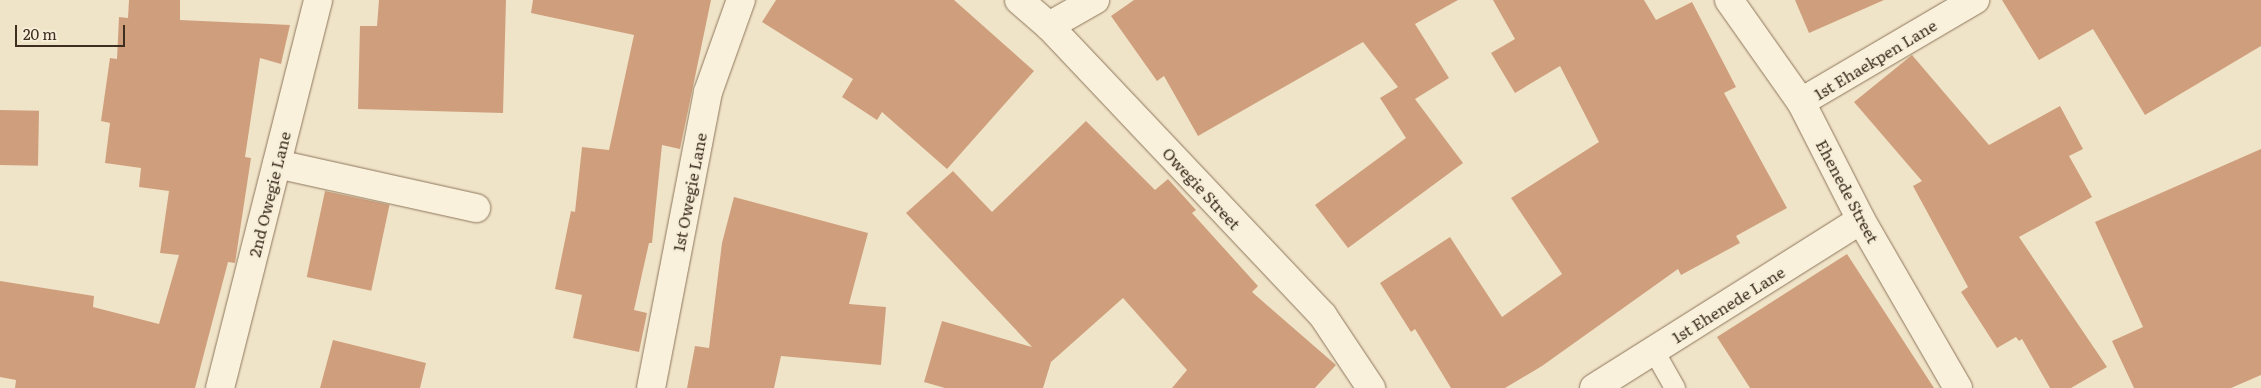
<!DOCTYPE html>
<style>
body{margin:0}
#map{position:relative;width:2261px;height:388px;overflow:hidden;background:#f0e4c8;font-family:Literata,serif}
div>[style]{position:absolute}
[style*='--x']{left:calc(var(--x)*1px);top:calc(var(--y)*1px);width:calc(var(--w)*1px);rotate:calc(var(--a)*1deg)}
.building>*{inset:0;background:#cf9f7d;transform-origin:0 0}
.roads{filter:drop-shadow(0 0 1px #8d765c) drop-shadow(0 0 1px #8d765c)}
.lane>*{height:20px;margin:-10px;padding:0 10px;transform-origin:10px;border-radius:10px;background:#faf1dc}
.street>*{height:28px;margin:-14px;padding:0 14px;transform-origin:14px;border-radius:14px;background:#faf1dc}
span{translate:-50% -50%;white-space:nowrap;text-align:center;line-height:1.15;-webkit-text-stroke:4.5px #f7eed8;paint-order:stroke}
.street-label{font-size:16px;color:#3d2e20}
.scale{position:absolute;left:15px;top:25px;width:110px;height:22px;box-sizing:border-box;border:2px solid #3d2e20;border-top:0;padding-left:6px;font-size:15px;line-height:18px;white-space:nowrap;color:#3d2e20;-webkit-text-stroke:4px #f7eed8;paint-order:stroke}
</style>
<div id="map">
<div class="building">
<i style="clip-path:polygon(129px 0,180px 0,180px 20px,290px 25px,281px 64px,260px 58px,245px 157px,251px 158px,235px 263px,228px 262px,195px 388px,15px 388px,16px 380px,0 377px,0 281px,94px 296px,93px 307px,159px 324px,179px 255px,160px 253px,169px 191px,139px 187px,141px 168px,105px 163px,110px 123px,101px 121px,110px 58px,117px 59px,119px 17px,128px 18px)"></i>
<i style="clip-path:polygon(379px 0,506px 0,503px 113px,358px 109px,360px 26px,377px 26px)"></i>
<i style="clip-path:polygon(533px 0,711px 0,680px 149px,662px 145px,652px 243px,649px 243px,634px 310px,647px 313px,639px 352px,573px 338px,582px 295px,555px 289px,571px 211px,575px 212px,582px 147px,609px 150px,634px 35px,531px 13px)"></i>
<i style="clip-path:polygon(776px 0,954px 0,1034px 71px,947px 169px,882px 112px,877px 120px,842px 97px,853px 79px,762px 22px)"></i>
<i style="clip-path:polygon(1134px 0,1458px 0,1415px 24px,1449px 78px,1415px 99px,1463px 163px,1348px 248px,1315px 205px,1406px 138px,1380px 98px,1398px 87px,1363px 42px,1198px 136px,1164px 76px,1157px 81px,1111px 16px)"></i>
<i style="clip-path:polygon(1493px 0,1644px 0,1656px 20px,1692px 2px,1736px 87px,1724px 93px,1787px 208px,1736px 236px,1740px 243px,1681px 275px,1678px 269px,1542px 366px,1505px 388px,1451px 388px,1415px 329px,1411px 332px,1380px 283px,1450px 237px,1502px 317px,1562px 274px,1511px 198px,1599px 142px,1560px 66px,1515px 93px,1491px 53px,1515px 39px)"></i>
<i style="clip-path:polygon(1795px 0,1884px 0,1809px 33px)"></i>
<i style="clip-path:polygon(2002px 0,2261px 0,2261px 46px,2145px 115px,2093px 29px,2039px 60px)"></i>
<i style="clip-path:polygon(1912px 55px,1989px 145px,2060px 106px,2083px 149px,2069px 156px,2092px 197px,2019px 237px,2107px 367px,2071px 388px,2050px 388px,2022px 339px,2019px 341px,2016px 337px,1997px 348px,1961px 292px,1968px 287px,1913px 186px,1922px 181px,1854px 102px)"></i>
<i style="left:0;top:110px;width:39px;height:55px;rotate:1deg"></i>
<i style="clip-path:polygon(1086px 121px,1155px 190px,1168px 179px,1196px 210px,1192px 213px,1258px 286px,1252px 292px,1336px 365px,1315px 388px,1172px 388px,1187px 370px,1123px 298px,1051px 362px,1043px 388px,945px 388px,924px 382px,942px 321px,1032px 347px,906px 213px,953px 171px,992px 212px)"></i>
<i style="clip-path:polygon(2261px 149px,2261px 375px,2231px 388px,2134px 388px,2112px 341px,2143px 327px,2095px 222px)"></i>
<i style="left:325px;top:191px;width:66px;height:88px;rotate:12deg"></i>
<i style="clip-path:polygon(734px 197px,868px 233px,849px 304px,886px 307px,881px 365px,781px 356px,774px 388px,687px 388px,695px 346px,709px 348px,722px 243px)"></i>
<i style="clip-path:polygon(1847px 254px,1934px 388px,1750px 388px,1717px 337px)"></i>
<i style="clip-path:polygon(333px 340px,426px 363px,420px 388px,320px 388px)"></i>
</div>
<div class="roads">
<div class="lane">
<i style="--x:1654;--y:351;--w:43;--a:60.4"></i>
</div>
<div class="street">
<i style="--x:1019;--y:0;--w:40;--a:41"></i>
<i style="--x:1049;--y:26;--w:399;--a:46.6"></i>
<i style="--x:1323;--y:316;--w:87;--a:56.3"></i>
<i style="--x:1729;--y:0;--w:125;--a:54.8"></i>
<i style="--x:1801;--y:102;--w:132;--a:63"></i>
<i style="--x:1861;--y:220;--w:194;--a:60"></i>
<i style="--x:1049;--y:26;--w:53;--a:-29.5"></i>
<i style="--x:1801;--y:102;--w:202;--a:-30.4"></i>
<i style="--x:277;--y:164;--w:204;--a:12.5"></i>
<i style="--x:220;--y:388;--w:400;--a:-75.8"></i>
<i style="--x:651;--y:388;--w:301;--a:-79.1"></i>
<i style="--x:708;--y:92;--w:98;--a:-70.3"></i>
<i style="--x:1594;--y:388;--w:315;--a:-32.2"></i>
</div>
</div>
<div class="street-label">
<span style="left:1875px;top:59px;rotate:-31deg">1st Ehaekpen Lane</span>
<span style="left:1202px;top:188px;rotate:47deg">Owegie Street</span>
<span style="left:1848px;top:191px;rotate:62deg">Ehenede Street</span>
<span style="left:689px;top:192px;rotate:-79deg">1st Owegie Lane</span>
<span style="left:269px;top:194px;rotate:-76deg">2nd Owegie Lane</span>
<span style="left:1728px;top:304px;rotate:-32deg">1st Ehenede Lane</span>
</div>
<div class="scale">20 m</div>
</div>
